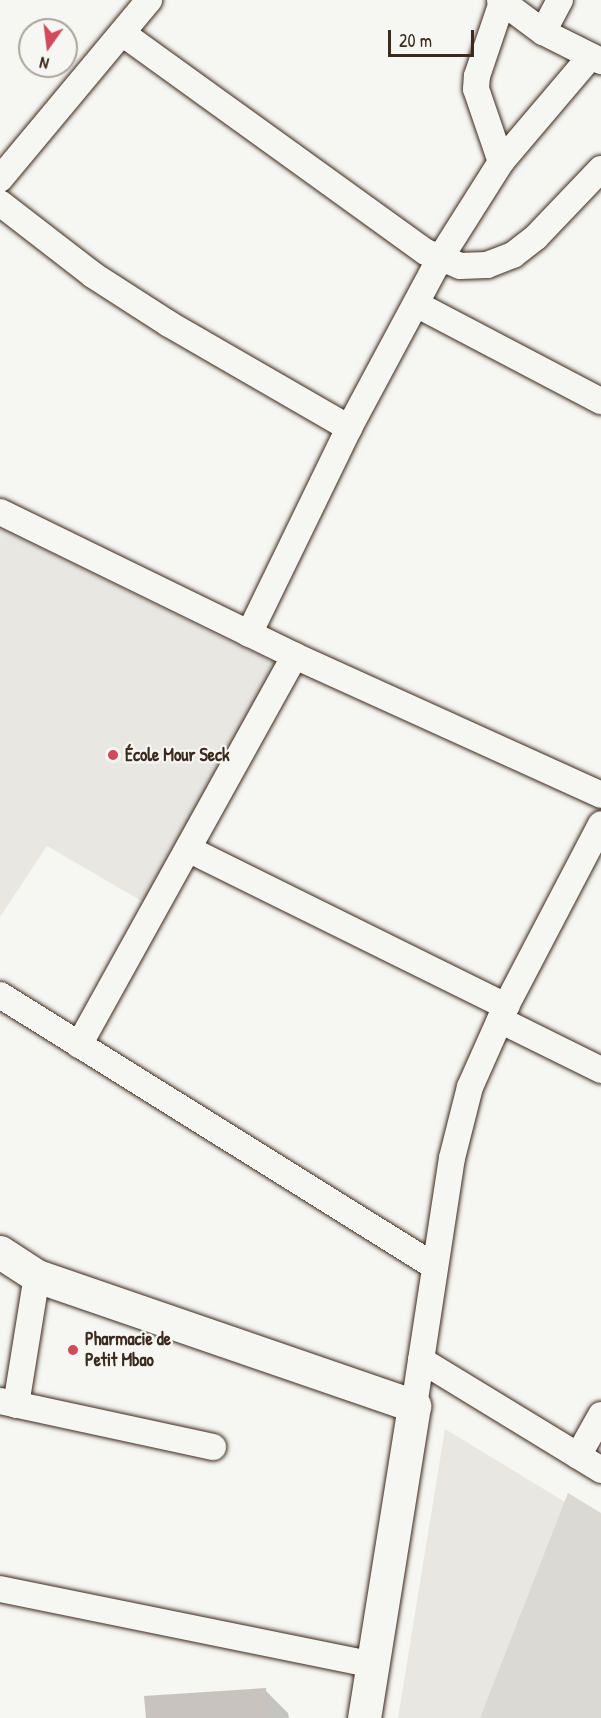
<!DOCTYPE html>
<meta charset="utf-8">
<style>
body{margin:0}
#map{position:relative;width:601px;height:1718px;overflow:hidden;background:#f6f6f2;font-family:"Patrick Hand",sans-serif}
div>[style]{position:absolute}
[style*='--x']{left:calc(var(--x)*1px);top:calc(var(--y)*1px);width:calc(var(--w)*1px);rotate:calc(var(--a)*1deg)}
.built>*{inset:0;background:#e8e7e2}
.green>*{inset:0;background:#dad9d3}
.shadow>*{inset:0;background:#0003}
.building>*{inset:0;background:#c8c3be}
.roads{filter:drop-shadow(0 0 2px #3b2a1e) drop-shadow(0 0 2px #3b2a1e)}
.street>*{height:26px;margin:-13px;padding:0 13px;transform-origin:13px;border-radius:13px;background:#f6f6f2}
.secondary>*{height:33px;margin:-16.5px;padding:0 16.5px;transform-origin:16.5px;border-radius:16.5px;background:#f6f6f2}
.dots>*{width:16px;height:16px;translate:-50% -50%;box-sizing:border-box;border:3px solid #f6f6f2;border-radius:50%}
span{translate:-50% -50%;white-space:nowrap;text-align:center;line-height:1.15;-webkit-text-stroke:4.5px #f6f6f2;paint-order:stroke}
.poi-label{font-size:18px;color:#3b2a1e;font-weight:700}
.left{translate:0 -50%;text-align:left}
.north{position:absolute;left:18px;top:18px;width:60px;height:60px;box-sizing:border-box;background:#f6f6f2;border:2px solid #aba49d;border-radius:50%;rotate:194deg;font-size:16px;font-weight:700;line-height:24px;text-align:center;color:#3b2a1e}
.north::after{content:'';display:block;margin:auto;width:21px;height:27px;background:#d1495b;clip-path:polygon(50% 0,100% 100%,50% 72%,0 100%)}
.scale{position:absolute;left:388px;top:30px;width:86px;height:27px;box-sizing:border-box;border:3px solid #3b2a1e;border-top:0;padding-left:8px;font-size:18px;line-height:21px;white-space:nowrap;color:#3b2a1e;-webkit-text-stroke:4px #f6f6f2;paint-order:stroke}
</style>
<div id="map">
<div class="built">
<i style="clip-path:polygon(0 528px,276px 664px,145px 903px,47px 846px,0 917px)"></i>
<i style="clip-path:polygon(445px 1429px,601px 1524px,601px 1718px,398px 1718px)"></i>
</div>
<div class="green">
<i style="clip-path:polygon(568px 1493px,601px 1513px,601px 1718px,480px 1718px)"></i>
</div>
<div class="shadow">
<i style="clip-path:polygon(265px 1690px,288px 1713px,289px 1718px,147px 1718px)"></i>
</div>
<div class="building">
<i style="clip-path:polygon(266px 1688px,268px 1718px,146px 1718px,144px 1696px)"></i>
</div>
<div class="roads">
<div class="street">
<i style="--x:500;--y:0;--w:54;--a:36.7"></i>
<i style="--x:543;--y:32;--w:65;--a:26.6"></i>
<i style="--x:543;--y:32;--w:36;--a:-62"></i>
<i style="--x:122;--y:33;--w:375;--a:35.8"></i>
<i style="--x:426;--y:252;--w:37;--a:22"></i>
<i style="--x:460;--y:266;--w:27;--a:-2"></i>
<i style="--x:487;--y:265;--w:28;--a:-21"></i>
<i style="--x:513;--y:255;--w:29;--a:-38"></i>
<i style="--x:536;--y:237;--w:94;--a:-46.3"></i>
<i style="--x:501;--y:162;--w:77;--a:-108.9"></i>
<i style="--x:476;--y:89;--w:13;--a:-86"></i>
<i style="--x:477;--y:76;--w:78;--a:-71.3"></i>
<i style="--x:0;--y:179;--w:233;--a:-50.2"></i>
<i style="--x:0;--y:203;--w:118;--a:37.7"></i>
<i style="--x:93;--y:275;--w:90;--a:32.8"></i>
<i style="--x:169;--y:324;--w:208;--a:30"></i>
<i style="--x:416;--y:304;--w:209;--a:27.7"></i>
<i style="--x:0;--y:512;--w:328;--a:26"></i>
<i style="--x:295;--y:656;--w:336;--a:24.4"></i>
<i style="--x:249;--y:634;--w:229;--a:-64.1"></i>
<i style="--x:349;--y:428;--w:191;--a:-61.8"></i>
<i style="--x:439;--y:260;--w:116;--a:-57.7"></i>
<i style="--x:501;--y:162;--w:138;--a:-49.7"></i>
<i style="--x:188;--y:849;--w:355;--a:26.3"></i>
<i style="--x:0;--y:995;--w:512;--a:31.98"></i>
<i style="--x:500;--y:1020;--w:113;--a:26.3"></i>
<i style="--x:79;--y:1045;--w:445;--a:-61"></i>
<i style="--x:421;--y:1360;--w:211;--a:31.4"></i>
<i style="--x:0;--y:1401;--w:218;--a:12.2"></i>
<i style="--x:16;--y:1405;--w:131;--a:-80.8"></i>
<i style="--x:414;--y:1406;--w:251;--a:-81.3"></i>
<i style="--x:452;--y:1158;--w:73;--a:-75.8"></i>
<i style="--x:470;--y:1087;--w:89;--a:-66"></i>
<i style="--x:506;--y:1006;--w:205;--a:-62.4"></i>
<i style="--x:578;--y:1456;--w:47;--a:-60.7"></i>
<i style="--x:0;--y:1589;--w:380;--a:11.5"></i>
</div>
<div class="secondary">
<i style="--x:0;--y:1252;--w:44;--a:33"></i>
<i style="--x:37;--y:1276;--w:399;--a:19"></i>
<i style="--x:414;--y:1406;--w:316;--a:99.1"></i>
</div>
</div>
<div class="dots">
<i style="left:113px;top:755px;background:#d1495b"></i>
<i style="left:73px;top:1350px;background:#d1495b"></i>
</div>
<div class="poi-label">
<span class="left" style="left:125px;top:755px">École Mour Seck</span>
<span class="left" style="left:85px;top:1350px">Pharmacie de<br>Petit Mbao</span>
</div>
<div class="north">N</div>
<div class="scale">20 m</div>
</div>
